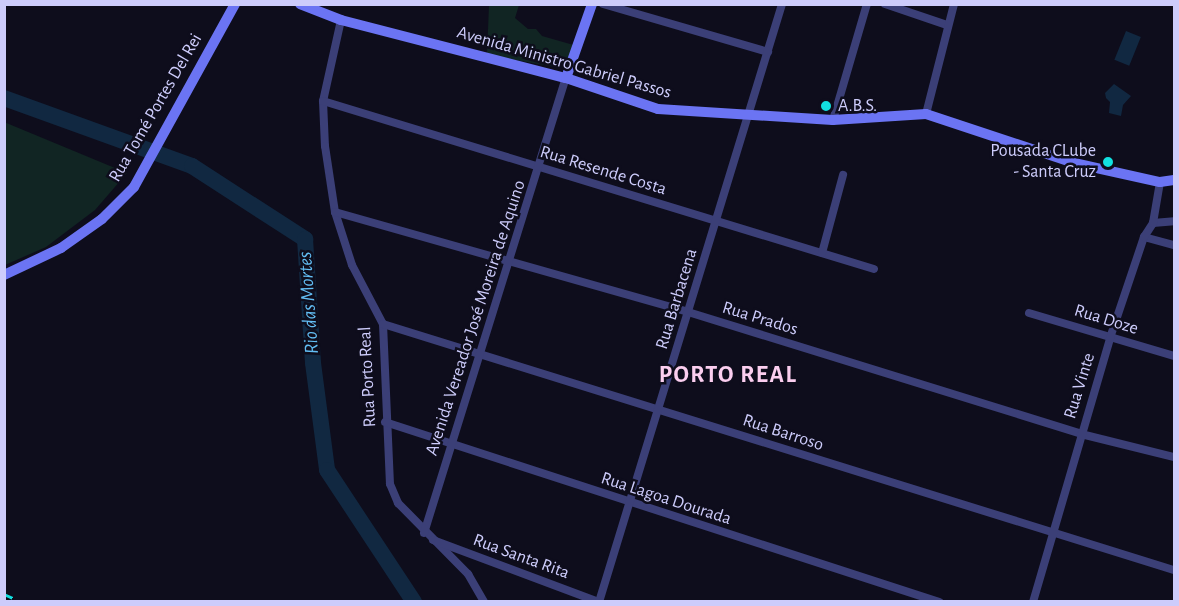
<!DOCTYPE html>
<meta charset="utf-8">
<style>
body{margin:0}
#map{position:relative;width:1179px;height:606px;overflow:hidden;background:#0e0d1c;font-family:"Alegreya Sans",sans-serif}
div>[style]{position:absolute}
[style*='--x']{left:calc(var(--x)*1px);top:calc(var(--y)*1px);width:calc(var(--w)*1px);rotate:calc(var(--a)*1deg)}
.green>*{inset:0;background:#112523}
.water>*{inset:0;background:#112841;transform-origin:0 0}
.river>*{height:16px;margin:-8px;padding:0 8px;transform-origin:8px;border-radius:8px;background:#112841}
.street>*{height:8px;margin:-4px;padding:0 4px;transform-origin:4px;border-radius:4px;background:#3b3f77}
.secondary>*{height:10px;margin:-5px;padding:0 5px;transform-origin:5px;border-radius:5px;background:#6b74f3}
.rail>*{height:3px;margin-top:-1.5px;transform-origin:0;background:repeating-linear-gradient(90deg,#12e0e1 0 9px,transparent 0 17px)}
.dots>*{width:16px;height:16px;translate:-50% -50%;box-sizing:border-box;border:3px solid #0e0d1c;border-radius:50%}
span{translate:-50% -50%;white-space:nowrap;text-align:center;line-height:1.15;-webkit-text-stroke:5px #0e0d1c;paint-order:stroke}
.street-label{font-size:18px;color:#cdccfb}
.poi-label{font-size:18px;color:#cdccfb}
.left{translate:0 -50%;text-align:left}
.right{translate:-100% -50%;text-align:right}
.water-label{font-size:20px;color:#62bdf3;font-style:italic}
.district-label{font-size:24px;color:#fbceef;font-weight:700;letter-spacing:1.5px}
.frame{position:absolute;inset:0;border:6px solid #cdccfb;pointer-events:none}
</style>
<div id="map">
<div class="green">
<i style="clip-path:polygon(489px 5px,519px 5px,515px 18px,528px 29px,536px 29px,542px 36px,577px 46px,561px 68px,487px 55px)"></i>
<i style="clip-path:polygon(4px 122px,127px 173px,95px 210px,46px 247px,5px 265px)"></i>
</div>
<div class="water">
<i style="left:1126px;top:31px;width:16px;height:31px;rotate:22deg"></i>
<i style="clip-path:polygon(1114px 84px,1131px 96px,1123px 105px,1121px 116px,1109px 113px,1110px 102px,1106px 98px,1105px 93px)"></i>
</div>
<div class="river">
<i style="--x:4;--y:98;--w:200;--a:19.9"></i>
<i style="--x:192;--y:166;--w:135;--a:32.9"></i>
<i style="--x:305;--y:239;--w:124;--a:86.3"></i>
<i style="--x:313;--y:363;--w:108;--a:82.5"></i>
<i style="--x:327;--y:470;--w:158;--a:56.6"></i>
</div>
<div class="street">
<i style="--x:603;--y:4;--w:172;--a:16.2"></i>
<i style="--x:885;--y:4;--w:65;--a:18.7"></i>
<i style="--x:341;--y:20;--w:83;--a:102.5"></i>
<i style="--x:323;--y:101;--w:45;--a:87.5"></i>
<i style="--x:325;--y:146;--w:67;--a:81.4"></i>
<i style="--x:335;--y:212;--w:56;--a:72.2"></i>
<i style="--x:352;--y:265;--w:67;--a:62.3"></i>
<i style="--x:383;--y:324;--w:160;--a:87.5"></i>
<i style="--x:390;--y:484;--w:21;--a:67"></i>
<i style="--x:398;--y:503;--w:100;--a:45.4"></i>
<i style="--x:468;--y:574;--w:32;--a:60"></i>
<i style="--x:323;--y:101;--w:576;--a:16.96"></i>
<i style="--x:926;--y:114;--w:114;--a:-75.7"></i>
<i style="--x:833;--y:120;--w:121;--a:-73.7"></i>
<i style="--x:335;--y:212;--w:367;--a:15.8"></i>
<i style="--x:688;--y:312;--w:412;--a:17.2"></i>
<i style="--x:1081;--y:434;--w:96;--a:13.9"></i>
<i style="--x:1153;--y:223;--w:21;--a:-5"></i>
<i style="--x:1144;--y:237;--w:31;--a:15"></i>
<i style="--x:822;--y:253;--w:81;--a:-74.9"></i>
<i style="--x:1029;--y:313;--w:151;--a:16.5"></i>
<i style="--x:383;--y:324;--w:828;--a:17.28"></i>
<i style="--x:385;--y:422;--w:583;--a:18"></i>
<i style="--x:424;--y:533;--w:477;--a:-72.7"></i>
<i style="--x:433;--y:540;--w:177;--a:20.5"></i>
<i style="--x:599;--y:602;--w:625;--a:-72.98"></i>
<i style="--x:1033;--y:602;--w:275;--a:-73.7"></i>
<i style="--x:1110;--y:338;--w:107;--a:-71.4"></i>
<i style="--x:1144;--y:237;--w:17;--a:-57"></i>
<i style="--x:1153;--y:223;--w:42;--a:-80.3"></i>
</div>
<div class="secondary">
<i style="--x:300;--y:4;--w:44;--a:21.3"></i>
<i style="--x:341;--y:20;--w:232;--a:14.5"></i>
<i style="--x:566;--y:78;--w:97;--a:18.6"></i>
<i style="--x:658;--y:109;--w:175;--a:3.6"></i>
<i style="--x:833;--y:120;--w:93;--a:-3.7"></i>
<i style="--x:926;--y:114;--w:156;--a:18.3"></i>
<i style="--x:1074;--y:163;--w:88;--a:12.5"></i>
<i style="--x:1160;--y:182;--w:14;--a:-8"></i>
<i style="--x:566;--y:78;--w:78;--a:-70.6"></i>
<i style="--x:4;--y:275;--w:63;--a:-25.3"></i>
<i style="--x:61;--y:248;--w:50;--a:-35.3"></i>
<i style="--x:102;--y:219;--w:45;--a:-45"></i>
<i style="--x:134;--y:187;--w:209;--a:-61.1"></i>
</div>
<div class="rail">
<i style="--x:4;--y:594;--w:20;--a:24"></i>
</div>
<div class="dots">
<i style="left:826px;top:106px;background:#12e0e1"></i>
<i style="left:1108px;top:162px;background:#12e0e1"></i>
</div>
<div class="street-label">
<span style="left:564px;top:63px;rotate:16deg">Avenida Ministro Gabriel Passos</span>
<span style="left:156px;top:108px;rotate:-60deg">Rua Tomé Portes Del Rei</span>
<span style="left:603px;top:171px;rotate:17deg">Rua Resende Costa</span>
<span style="left:677px;top:299px;rotate:-73deg">Rua Barbacena</span>
<span style="left:476px;top:318px;rotate:-72deg">Avenida Vereador José Moreira de Aquino</span>
<span style="left:760px;top:319px;rotate:17deg">Rua Prados</span>
<span style="left:1106px;top:320px;rotate:17deg">Rua Doze</span>
<span style="left:368px;top:377px;rotate:-93deg">Rua Porto Real</span>
<span style="left:1080px;top:386px;rotate:-73deg">Rua Vinte</span>
<span style="left:783px;top:433px;rotate:18deg">Rua Barroso</span>
<span style="left:666px;top:499px;rotate:18deg">Rua Lagoa Dourada</span>
<span style="left:521px;top:557px;rotate:20deg">Rua Santa Rita</span>
</div>
<div class="poi-label">
<span class="left" style="left:838px;top:106px">A.B.S.</span>
<span class="right" style="left:1096px;top:162px">Pousada CLube<br>- Santa Cruz</span>
</div>
<div class="water-label">
<span style="left:309px;top:303px;rotate:-94deg">Rio das Mortes</span>
</div>
<div class="district-label">
<span style="left:728px;top:376px">PORTO REAL</span>
</div>
<div class="frame"></div>
</div>
